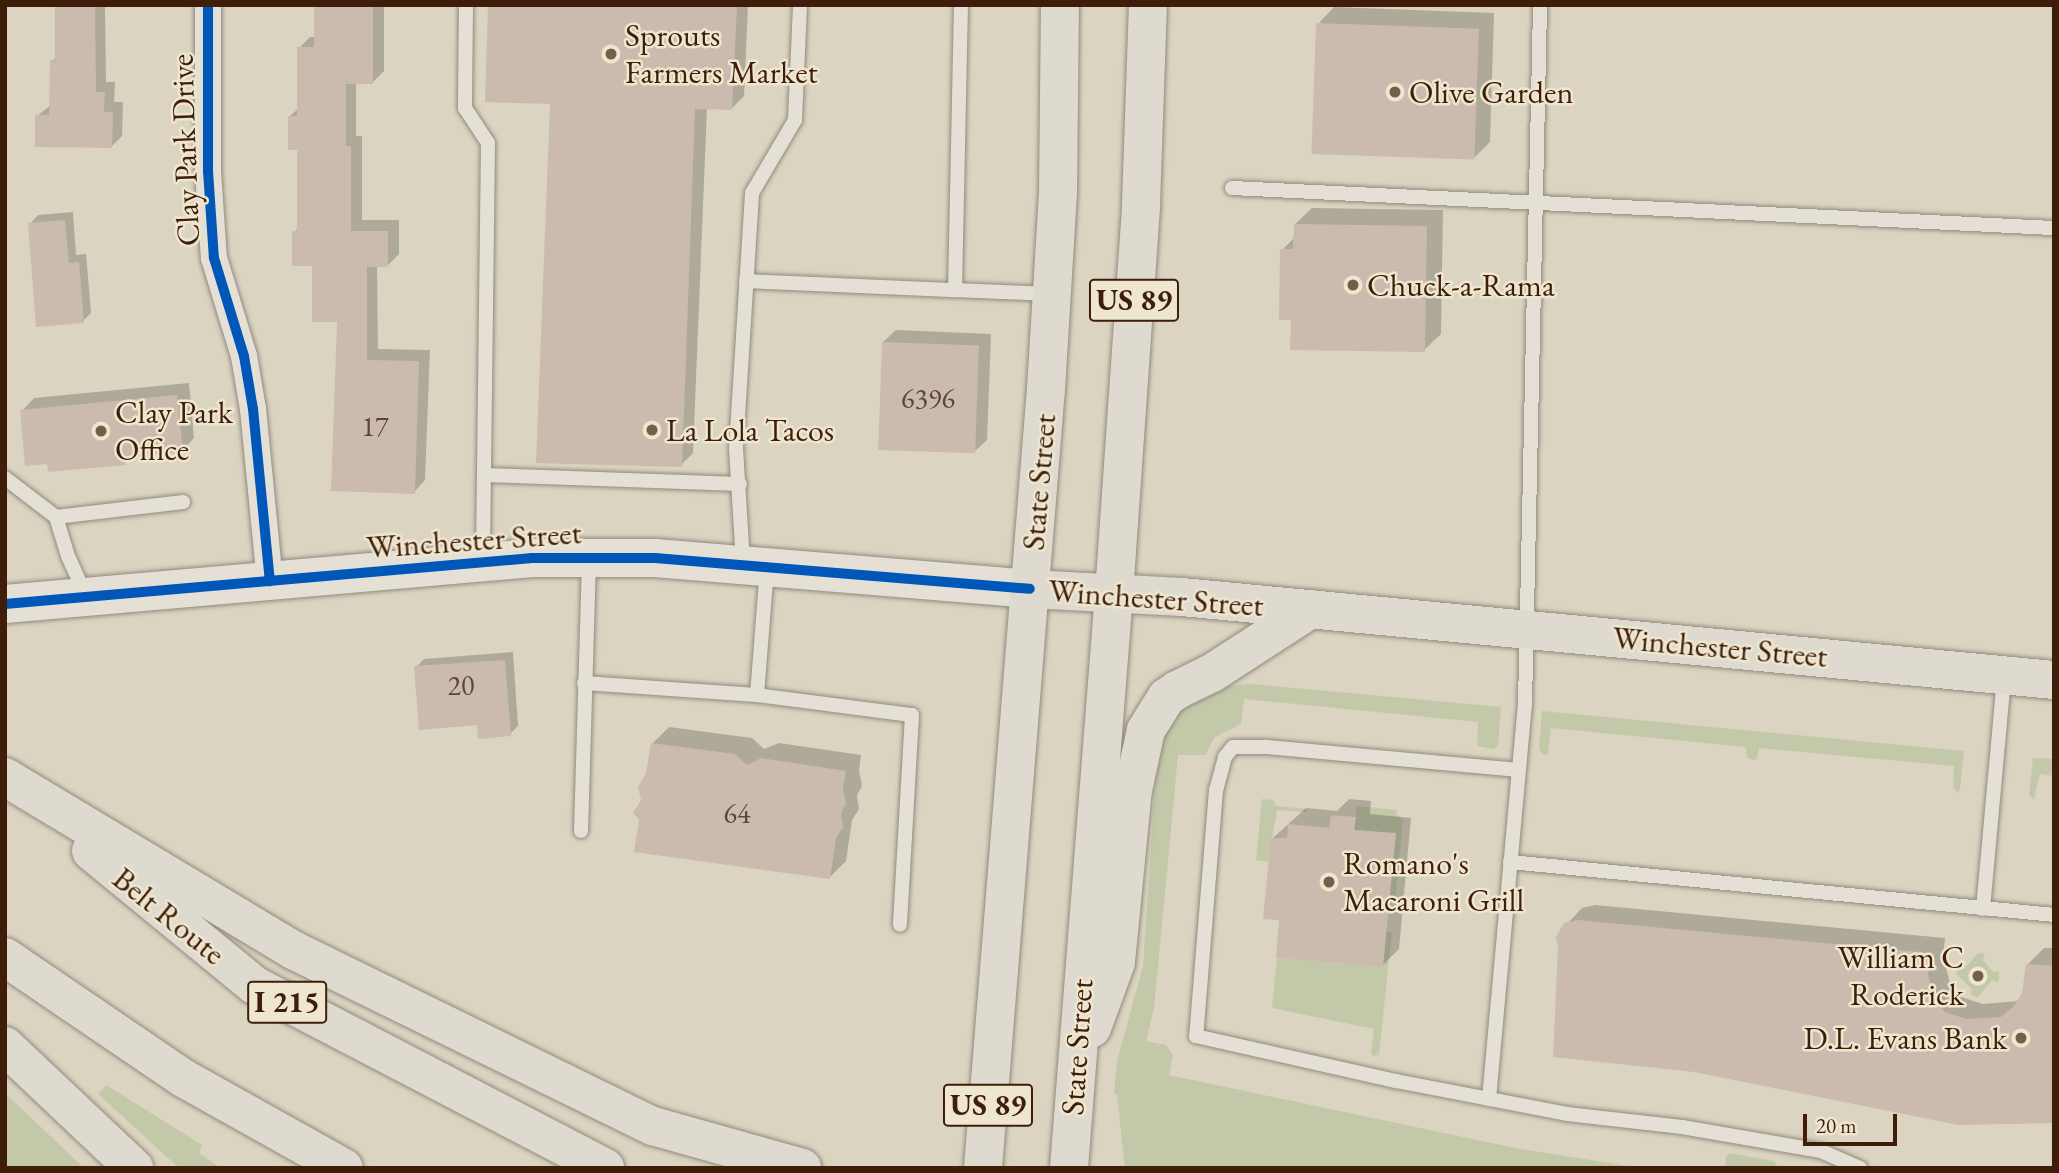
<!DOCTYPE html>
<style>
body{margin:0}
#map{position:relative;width:2059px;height:1173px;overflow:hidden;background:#dbd4c1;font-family:"EB Garamond",serif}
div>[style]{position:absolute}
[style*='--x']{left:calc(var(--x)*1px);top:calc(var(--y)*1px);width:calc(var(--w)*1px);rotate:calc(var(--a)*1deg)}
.green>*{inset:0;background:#c3c9a8}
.shadow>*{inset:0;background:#0003}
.building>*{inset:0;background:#cbbbae;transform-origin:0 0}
.roads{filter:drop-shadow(0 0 2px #928a7d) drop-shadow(0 0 2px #928a7d)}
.lane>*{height:14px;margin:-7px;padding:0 7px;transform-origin:7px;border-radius:7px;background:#e4e0d6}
.street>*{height:26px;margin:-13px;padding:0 13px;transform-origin:13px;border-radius:13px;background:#e4e0d6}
.secondary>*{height:38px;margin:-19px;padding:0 19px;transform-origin:19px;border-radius:19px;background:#e4e0d6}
.primary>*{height:38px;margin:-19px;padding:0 19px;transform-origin:19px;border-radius:19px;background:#dedacf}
.highway>*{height:38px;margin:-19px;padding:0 19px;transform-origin:19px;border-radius:19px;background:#dedacf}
.cycleway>*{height:10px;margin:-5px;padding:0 5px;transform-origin:5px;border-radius:5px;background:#0057b8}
.dots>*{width:19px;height:19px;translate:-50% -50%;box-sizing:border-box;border:4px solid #efe6d0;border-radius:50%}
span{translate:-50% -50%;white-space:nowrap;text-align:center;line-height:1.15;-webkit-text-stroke:5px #efe6d0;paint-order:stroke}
.number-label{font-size:28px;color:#614532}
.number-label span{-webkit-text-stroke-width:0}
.shield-label span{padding:2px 5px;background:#efe6d0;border:2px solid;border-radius:5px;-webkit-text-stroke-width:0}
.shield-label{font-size:30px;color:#3e1e08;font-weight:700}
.poi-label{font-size:32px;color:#3e1e08}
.left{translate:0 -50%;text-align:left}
.right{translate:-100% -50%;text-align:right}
.street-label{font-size:32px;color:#3e1e08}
.frame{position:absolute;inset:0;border:7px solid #3e1e08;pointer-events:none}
.scale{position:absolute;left:1803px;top:1114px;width:94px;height:32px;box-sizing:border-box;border:4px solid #3e1e08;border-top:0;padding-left:9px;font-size:21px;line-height:24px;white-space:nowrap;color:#3e1e08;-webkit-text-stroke:5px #efe6d0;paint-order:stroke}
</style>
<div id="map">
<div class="green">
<i style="clip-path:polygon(1250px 684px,1501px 707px,1498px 746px,1493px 749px,1477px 746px,1478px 722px,1244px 699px,1241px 724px,1215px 737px,1205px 755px,1178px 755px,1154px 1008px,1146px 1041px,1166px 1045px,1173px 1055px,1169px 1075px,1515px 1148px,1641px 1168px,1125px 1168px,1117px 1095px,1114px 1094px,1117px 1061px,1143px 966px,1157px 757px,1163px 736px,1182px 709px,1225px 686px)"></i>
<i style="clip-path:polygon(1542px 711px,1964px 751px,1960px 790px,1957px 793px,1953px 788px,1954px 766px,1759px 748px,1757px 759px,1753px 760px,1747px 758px,1746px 747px,1551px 728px,1548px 754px,1543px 755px,1539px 749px)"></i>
<i style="clip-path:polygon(2033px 758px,2054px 759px,2054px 776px,2040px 774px,2034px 800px,2029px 795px)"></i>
<i style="clip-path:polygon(1262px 799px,1273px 800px,1276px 806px,1307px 809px,1306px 812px,1277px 810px,1268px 862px,1256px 860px)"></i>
<i style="clip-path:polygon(1357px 806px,1397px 810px,1396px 814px,1403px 819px,1395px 902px,1389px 902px,1395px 834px,1354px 830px)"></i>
<i style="clip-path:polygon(1386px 931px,1392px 932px,1379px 1055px,1373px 1056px,1371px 1052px,1374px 1029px,1272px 1008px,1277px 958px,1383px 967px)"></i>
<i style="clip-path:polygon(1978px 953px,1985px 954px,1983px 960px,1993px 972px,1999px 971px,1999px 979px,1998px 982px,1992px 980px,1978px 997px,1971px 995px,1972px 989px,1956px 974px,1958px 967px,1964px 969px)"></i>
<i style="clip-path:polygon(106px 1085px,202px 1145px,199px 1153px,220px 1168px,179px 1168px,98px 1094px)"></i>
<i style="clip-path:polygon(5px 1093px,84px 1168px,5px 1168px)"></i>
<i style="clip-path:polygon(1730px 1153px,1773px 1161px,1780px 1168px,1725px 1168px,1726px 1156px)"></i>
</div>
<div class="shadow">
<i style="clip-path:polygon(56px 5px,105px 5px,106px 82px,115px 82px,114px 102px,123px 102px,122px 136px,111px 147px,37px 116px,51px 105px,52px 61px,57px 56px)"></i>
<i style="clip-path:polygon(316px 5px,384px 5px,384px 71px,372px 83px,356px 83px,356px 136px,362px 136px,362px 220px,399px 220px,399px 254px,388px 265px,377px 265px,378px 349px,430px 350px,425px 480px,414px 492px,314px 264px,294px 232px,299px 227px,299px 148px,290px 116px,299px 108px,299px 48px,310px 37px,316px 37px)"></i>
<i style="clip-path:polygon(490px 5px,748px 5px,744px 96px,732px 108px,707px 108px,693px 453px,681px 465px,552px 103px)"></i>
<i style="clip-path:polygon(1334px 7px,1494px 13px,1490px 142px,1473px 159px,1318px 24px)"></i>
<i style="clip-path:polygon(1312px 208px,1443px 210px,1441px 334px,1424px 350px,1292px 318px,1282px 250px,1295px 237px,1295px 224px)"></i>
<i style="clip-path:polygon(73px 212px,76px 255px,86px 254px,91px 313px,83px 321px,30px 224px,38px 215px)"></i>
<i style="clip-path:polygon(896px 330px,991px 334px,987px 440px,974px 452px,883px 342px)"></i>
<i style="clip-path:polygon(189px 383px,194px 438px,182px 451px,133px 455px,125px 463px,48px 462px,22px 411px,34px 398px)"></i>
<i style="clip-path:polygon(513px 652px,518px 726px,510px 734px,478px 723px,416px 667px,424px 659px)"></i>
<i style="clip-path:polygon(669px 727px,752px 738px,764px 749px,779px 743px,861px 755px,859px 771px,862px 786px,857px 795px,859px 809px,852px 820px,846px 861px,830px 877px,643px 800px,652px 744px)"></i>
<i style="clip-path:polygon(1349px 799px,1371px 801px,1370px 814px,1411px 818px,1399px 949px,1382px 966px,1281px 919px,1273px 838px,1306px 808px,1337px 811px)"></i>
<i style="clip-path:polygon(1595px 905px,1945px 938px,1943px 958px,1950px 983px,1961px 997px,1983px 1004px,2019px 1001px,2024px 993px,2028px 964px,2044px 948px,2054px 948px,2054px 1121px,1566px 925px,1582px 908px)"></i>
</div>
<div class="building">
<i style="clip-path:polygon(55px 5px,95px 5px,96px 92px,105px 92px,104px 112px,113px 112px,112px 148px,35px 147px,35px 115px,49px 115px,50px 60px,55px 61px)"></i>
<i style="clip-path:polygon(314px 5px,373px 5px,373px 84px,346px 84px,346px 146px,351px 146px,351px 231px,388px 231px,388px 267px,367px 267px,367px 360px,419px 361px,415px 494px,331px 491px,337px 322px,312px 322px,312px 266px,292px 266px,292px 231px,297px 231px,297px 150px,288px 150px,288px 116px,297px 116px,297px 47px,314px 47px)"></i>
<i style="clip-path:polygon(488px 5px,737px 5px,732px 110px,695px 109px,682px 467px,536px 463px,550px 104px,485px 102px)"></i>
<i style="left:1316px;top:23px;width:163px;height:131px;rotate:2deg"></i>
<i style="clip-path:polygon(65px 220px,69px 263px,79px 262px,84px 323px,36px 327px,28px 223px)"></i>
<i style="clip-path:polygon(1294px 224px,1427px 226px,1425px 352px,1290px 350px,1291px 320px,1279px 320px,1280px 249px,1293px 249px)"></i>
<i style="left:882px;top:342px;width:97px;height:108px;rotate:2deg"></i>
<i style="clip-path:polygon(177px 395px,183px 452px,125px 458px,126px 465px,48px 472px,47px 464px,25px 466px,20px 410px)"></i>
<i style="clip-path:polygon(505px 660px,511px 736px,478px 739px,477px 725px,419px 730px,414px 666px)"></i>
<i style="clip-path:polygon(651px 743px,735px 754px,747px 765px,761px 758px,846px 771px,843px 789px,846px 804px,841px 813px,843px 827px,836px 838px,830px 879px,634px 852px,639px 820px,633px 813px,641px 800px,638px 787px,646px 773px)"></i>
<i style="clip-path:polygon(1331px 815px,1356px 817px,1354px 830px,1396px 833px,1383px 967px,1276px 958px,1279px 920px,1263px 919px,1271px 838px,1287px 838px,1288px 824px,1329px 828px)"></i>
<i style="clip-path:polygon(1578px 920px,1930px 953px,1928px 975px,1934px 999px,1945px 1012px,1966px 1019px,2001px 1017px,2014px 1006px,2022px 993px,2026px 964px,2054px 966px,2054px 1123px,1958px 1125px,1694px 1072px,1553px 1057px,1558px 948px,1556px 937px,1564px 923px)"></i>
</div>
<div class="roads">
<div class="lane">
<i style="--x:466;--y:5;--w:103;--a:90.6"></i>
<i style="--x:465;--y:108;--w:42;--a:56.7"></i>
<i style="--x:488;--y:143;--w:417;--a:90.7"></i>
<i style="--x:1232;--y:188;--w:823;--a:2.79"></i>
<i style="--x:746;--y:281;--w:209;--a:2.5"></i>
<i style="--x:955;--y:290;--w:285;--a:-88.8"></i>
<i style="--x:955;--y:290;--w:96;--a:2.4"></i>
<i style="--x:485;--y:475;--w:255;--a:2"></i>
<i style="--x:5;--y:478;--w:64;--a:37.4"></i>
<i style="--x:56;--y:517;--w:41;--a:72.9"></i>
<i style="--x:68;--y:556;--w:44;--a:65.8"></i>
<i style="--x:56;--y:517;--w:128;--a:-6.7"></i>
<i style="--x:743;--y:563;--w:115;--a:-93.5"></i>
<i style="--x:736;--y:448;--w:256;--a:-86.4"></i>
<i style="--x:752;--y:193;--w:85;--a:-59.5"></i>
<i style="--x:795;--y:120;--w:115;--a:-87.5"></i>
<i style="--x:584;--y:683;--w:173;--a:4"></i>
<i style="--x:757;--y:695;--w:126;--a:-85.5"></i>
<i style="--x:757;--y:695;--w:156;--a:7.4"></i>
<i style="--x:912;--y:715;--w:210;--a:93.3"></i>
<i style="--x:1519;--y:770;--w:256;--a:-174.8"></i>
<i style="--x:1264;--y:747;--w:31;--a:180"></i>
<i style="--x:1233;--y:747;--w:13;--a:129"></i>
<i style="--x:1225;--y:757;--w:34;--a:105"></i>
<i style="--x:1216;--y:790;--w:247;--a:94.6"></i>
<i style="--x:1196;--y:1036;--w:205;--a:12.7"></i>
<i style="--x:1396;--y:1081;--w:174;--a:10.9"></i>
<i style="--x:1567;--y:1114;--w:116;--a:6.4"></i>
<i style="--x:1682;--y:1127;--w:141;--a:9.8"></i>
<i style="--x:1821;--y:1151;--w:43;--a:23.6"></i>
<i style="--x:581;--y:831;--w:271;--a:-88.3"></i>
<i style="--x:1510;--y:862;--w:547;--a:5.56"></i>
<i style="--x:1983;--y:909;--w:233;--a:-84.8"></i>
<i style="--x:1489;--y:1099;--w:396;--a:-84.8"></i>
<i style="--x:1525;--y:705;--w:700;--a:-88.77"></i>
</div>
<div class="street">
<i style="--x:208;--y:5;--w:166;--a:90"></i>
<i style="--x:208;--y:171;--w:87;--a:86.1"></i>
<i style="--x:214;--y:258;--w:102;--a:73"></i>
<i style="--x:244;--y:356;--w:54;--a:80.4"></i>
<i style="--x:253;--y:409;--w:173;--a:84.4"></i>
</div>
<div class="secondary">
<i style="--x:5;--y:604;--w:529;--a:-4.99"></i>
<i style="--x:532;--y:558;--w:123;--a:0"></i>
<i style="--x:655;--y:558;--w:376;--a:4.7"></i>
</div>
<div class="primary">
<i style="--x:1030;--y:589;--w:152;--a:3"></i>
<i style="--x:1182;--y:597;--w:876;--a:5.44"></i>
<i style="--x:1092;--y:1028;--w:70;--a:-70"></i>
<i style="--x:1116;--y:962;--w:173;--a:-84.4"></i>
<i style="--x:1133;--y:790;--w:61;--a:-77.8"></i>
<i style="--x:1146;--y:730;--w:39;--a:-58"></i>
<i style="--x:1167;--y:697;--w:12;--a:-35"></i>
<i style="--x:1177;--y:690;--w:39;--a:-26"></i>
<i style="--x:1212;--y:673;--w:118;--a:-32.9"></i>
<i style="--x:983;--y:1168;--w:782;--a:-85.38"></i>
<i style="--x:1046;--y:389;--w:196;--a:-86.5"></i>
<i style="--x:1058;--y:193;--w:188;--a:-89.4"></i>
<i style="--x:1069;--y:1168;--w:576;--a:-85.52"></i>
<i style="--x:1114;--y:594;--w:391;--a:-86"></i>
<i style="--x:1141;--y:204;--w:199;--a:-88"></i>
</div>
<div class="highway">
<i style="--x:5;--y:777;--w:336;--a:31"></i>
<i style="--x:293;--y:950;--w:401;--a:26.1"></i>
<i style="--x:653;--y:1126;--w:155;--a:15.7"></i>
<i style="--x:91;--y:851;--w:211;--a:39.4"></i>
<i style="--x:254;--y:985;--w:396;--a:27.5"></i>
<i style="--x:5;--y:957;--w:215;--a:34.2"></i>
<i style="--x:183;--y:1078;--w:184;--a:29.2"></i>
<i style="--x:5;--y:1046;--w:178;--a:43.4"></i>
</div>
</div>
<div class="cycleway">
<i style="--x:208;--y:5;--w:166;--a:90"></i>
<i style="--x:208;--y:171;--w:87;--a:86.1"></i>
<i style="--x:214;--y:258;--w:102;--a:73"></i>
<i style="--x:244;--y:356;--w:54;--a:80.4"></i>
<i style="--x:253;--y:409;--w:173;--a:84.4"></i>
<i style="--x:5;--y:604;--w:529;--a:-4.99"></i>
<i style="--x:532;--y:558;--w:123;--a:0"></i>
<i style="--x:655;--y:558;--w:376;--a:4.7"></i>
</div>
<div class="dots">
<i style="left:611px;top:54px;background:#755e49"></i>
<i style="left:1395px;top:92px;background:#755e49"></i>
<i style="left:1353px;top:285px;background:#755e49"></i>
<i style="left:652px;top:430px;background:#755e49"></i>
<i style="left:101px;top:431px;background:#755e49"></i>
<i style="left:1329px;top:882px;background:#755e49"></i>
<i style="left:1978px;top:976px;background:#755e49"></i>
<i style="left:2021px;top:1038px;background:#755e49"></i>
</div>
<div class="number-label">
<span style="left:928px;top:398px">6396</span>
<span style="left:375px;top:426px">17</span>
<span style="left:461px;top:685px">20</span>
<span style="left:737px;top:813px">64</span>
</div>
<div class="shield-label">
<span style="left:1134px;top:300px">US 89</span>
<span style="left:287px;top:1002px">I 215</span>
<span style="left:988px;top:1105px">US 89</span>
</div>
<div class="poi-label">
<span class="left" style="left:625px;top:54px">Sprouts<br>Farmers Market</span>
<span class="left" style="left:1409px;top:92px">Olive Garden</span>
<span class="left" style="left:1367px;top:285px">Chuck-a-Rama</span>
<span class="left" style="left:115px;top:431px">Clay Park<br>Office</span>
<span class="left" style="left:666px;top:430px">La Lola Tacos</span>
<span class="left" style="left:1343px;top:882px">Romano's<br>Macaroni Grill</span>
<span class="right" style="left:1964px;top:976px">William C<br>Roderick</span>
<span class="right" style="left:2007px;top:1038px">D.L. Evans Bank</span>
</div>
<div class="street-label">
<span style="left:185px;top:150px;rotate:-92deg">Clay Park Drive</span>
<span style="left:1039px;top:482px;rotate:-85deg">State Street</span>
<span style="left:474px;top:540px;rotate:-4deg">Winchester Street</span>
<span style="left:1156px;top:598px;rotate:4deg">Winchester Street</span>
<span style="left:1720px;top:647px;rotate:5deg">Winchester Street</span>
<span style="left:169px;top:916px;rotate:39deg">Belt Route</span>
<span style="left:1077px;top:1047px;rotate:-86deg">State Street</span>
</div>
<div class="frame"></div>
<div class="scale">20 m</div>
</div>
